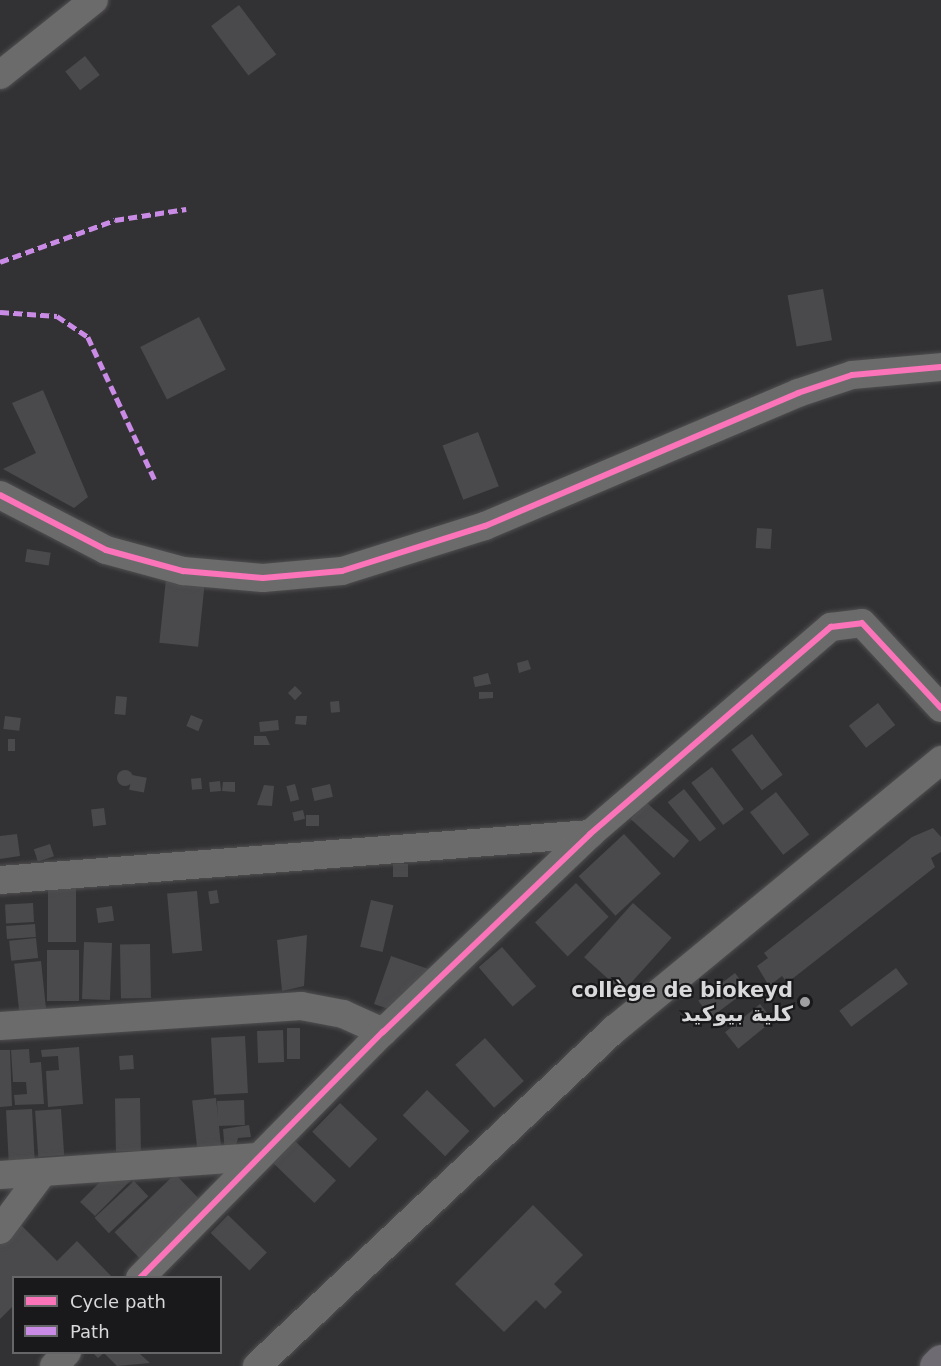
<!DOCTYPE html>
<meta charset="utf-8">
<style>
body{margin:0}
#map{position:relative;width:941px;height:1366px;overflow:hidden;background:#323133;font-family:"DejaVu Sans","Noto Sans Arabic",sans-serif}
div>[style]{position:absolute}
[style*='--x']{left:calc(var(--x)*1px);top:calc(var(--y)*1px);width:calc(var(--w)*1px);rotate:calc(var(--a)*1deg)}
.building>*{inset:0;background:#4a4a4c;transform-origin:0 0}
.round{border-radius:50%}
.roads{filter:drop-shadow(0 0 2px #504f51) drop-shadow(0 0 2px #504f51)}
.minor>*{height:28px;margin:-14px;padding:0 14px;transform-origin:14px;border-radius:14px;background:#6b6b6c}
.major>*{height:33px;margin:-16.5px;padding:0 16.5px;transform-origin:16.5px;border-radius:16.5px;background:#6e6c72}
.quiet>*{height:4.5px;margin-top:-2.25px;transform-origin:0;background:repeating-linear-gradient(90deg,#ca8be6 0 9px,transparent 0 13.5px)}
.cycleway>*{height:6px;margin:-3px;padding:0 3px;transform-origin:3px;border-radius:3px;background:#fb73b8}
.dots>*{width:16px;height:16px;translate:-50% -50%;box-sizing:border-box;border:3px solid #19181a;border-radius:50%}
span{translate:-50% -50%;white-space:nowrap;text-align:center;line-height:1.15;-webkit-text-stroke:4.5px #19181a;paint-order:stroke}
.poi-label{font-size:21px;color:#d9d8db;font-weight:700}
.right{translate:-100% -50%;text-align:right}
.legend{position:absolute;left:12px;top:1276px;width:210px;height:78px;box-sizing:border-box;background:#19181a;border:2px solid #666567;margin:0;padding:8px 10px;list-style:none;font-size:18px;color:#d9d8db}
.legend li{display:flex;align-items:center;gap:12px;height:30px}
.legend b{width:30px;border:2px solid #666567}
</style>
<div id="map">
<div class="building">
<i style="left:239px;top:5px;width:62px;height:35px;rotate:53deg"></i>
<i style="left:85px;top:56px;width:24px;height:25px;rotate:52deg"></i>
<i style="left:823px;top:289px;width:52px;height:36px;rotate:80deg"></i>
<i style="left:199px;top:317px;width:59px;height:66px;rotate:63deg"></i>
<i style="clip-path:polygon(43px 390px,88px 497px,74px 508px,3px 469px,36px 453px,12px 403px)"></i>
<i style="left:478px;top:432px;width:58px;height:38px;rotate:69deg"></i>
<i style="left:757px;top:528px;width:15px;height:20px;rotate:4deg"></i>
<i style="left:27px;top:549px;width:24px;height:13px;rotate:9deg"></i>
<i style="left:166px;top:579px;width:39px;height:64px;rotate:6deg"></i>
<i style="clip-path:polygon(528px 660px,531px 669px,519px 673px,517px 663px)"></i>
<i style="clip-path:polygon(488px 673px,491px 684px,475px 687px,473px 677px)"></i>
<i style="left:295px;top:686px;width:10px;height:10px;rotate:45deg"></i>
<i style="clip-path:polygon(479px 692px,493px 692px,493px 698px,479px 699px)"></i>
<i style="left:116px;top:696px;width:11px;height:18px;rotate:5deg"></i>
<i style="left:339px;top:701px;width:11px;height:9px;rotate:85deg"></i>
<i style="left:878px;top:703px;width:28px;height:37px;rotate:52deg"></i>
<i style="left:191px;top:715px;width:13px;height:12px;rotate:23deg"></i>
<i style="left:5px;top:716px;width:16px;height:13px;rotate:7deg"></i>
<i style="clip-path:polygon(296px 716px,307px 716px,306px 725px,295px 724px)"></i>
<i style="left:278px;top:720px;width:10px;height:19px;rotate:84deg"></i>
<i style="left:752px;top:734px;width:51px;height:26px;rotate:53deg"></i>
<i style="clip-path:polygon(254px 736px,266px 736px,270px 745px,254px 745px)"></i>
<i style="left:8px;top:739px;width:7px;height:12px"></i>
<i style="left:712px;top:767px;width:53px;height:26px;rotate:53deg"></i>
<i class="round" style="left:117px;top:770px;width:16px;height:16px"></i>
<i style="left:132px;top:775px;width:15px;height:15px;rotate:11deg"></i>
<i style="left:201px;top:778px;width:11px;height:10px;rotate:85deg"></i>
<i style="left:220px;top:781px;width:10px;height:11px;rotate:84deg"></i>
<i style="clip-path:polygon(223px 782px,235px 782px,235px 792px,222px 791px)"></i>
<i style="left:295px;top:784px;width:16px;height:9px;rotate:75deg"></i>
<i style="left:330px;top:784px;width:13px;height:19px;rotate:77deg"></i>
<i style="clip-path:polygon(264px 785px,274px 786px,272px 806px,257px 805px)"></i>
<i style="left:684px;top:789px;width:51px;height:21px;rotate:51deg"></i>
<i style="left:776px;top:792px;width:54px;height:33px;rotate:52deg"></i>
<i style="left:646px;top:802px;width:58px;height:23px;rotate:42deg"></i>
<i style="left:104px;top:808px;width:17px;height:13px;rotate:83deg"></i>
<i style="left:303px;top:810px;width:9px;height:11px;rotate:77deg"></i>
<i style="left:319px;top:815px;width:11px;height:13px;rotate:90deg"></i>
<i style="clip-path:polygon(933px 828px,941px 837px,941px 852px,931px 858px,935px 867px,787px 983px,782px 976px,769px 986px,757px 966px,768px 958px,764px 953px,912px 837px)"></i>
<i style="clip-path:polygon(17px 834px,20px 856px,0 859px,0 836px)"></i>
<i style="left:624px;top:834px;width:54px;height:62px;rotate:47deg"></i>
<i style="left:50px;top:844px;width:13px;height:17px;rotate:72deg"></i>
<i style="left:393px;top:864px;width:15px;height:13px"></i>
<i style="left:576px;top:883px;width:47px;height:57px;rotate:46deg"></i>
<i style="left:48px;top:888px;width:28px;height:54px"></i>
<i style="left:217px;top:890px;width:13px;height:9px;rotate:81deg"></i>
<i style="left:197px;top:891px;width:60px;height:30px;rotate:85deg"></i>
<i style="left:371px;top:900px;width:23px;height:48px;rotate:13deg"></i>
<i style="left:33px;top:903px;width:19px;height:28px;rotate:87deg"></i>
<i style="left:633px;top:903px;width:52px;height:73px;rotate:42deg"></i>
<i style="left:112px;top:906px;width:15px;height:16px;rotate:82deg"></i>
<i style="left:35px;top:924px;width:13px;height:29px;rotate:86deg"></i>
<i style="clip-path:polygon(307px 935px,304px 986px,282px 991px,277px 940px)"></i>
<i style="left:36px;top:938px;width:20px;height:27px;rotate:84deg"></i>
<i style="left:84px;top:942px;width:28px;height:57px;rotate:2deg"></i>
<i style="left:150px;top:944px;width:54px;height:30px;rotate:89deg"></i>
<i style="left:502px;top:947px;width:52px;height:31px;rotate:49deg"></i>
<i style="left:47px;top:950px;width:32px;height:51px"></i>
<i style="clip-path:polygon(391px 956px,437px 972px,394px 1011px,374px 1004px)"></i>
<i style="left:41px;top:961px;width:50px;height:27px;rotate:84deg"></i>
<i style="left:896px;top:968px;width:20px;height:71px;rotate:53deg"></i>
<i style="left:735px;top:973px;width:21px;height:46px;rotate:53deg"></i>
<i style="left:760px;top:1004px;width:21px;height:45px;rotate:51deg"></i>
<i style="left:287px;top:1028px;width:13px;height:31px"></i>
<i style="left:283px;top:1030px;width:32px;height:26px;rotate:88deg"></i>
<i style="left:245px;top:1036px;width:57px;height:34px;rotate:87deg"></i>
<i style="left:485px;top:1038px;width:58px;height:40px;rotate:48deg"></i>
<i style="clip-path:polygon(79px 1047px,83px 1104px,48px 1107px,46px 1071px,59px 1070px,58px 1056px,42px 1057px,41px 1050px)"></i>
<i style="clip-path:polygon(29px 1049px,30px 1063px,41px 1062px,44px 1104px,15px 1105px,14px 1095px,27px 1094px,26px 1082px,13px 1082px,11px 1050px)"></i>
<i style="clip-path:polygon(0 1050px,10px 1050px,12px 1106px,0 1107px)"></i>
<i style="left:133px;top:1055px;width:14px;height:14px;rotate:86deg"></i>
<i style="left:427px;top:1090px;width:59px;height:35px;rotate:44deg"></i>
<i style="left:140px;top:1098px;width:53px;height:25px;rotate:89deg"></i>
<i style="left:216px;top:1098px;width:54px;height:24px;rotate:84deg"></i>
<i style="left:244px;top:1100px;width:25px;height:27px;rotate:88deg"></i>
<i style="left:340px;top:1103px;width:52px;height:40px;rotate:44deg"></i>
<i style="left:32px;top:1109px;width:53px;height:26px;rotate:87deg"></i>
<i style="left:61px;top:1109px;width:46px;height:26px;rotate:86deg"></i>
<i style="clip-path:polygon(249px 1125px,251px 1137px,238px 1138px,234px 1152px,225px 1153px,223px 1129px)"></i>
<i style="left:295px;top:1141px;width:57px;height:31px;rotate:44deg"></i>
<i style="left:175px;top:1174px;width:37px;height:84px;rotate:46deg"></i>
<i style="clip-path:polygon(105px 1177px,131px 1180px,95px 1216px,80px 1202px)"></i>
<i style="left:134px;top:1181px;width:21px;height:54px;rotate:47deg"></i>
<i style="clip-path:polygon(533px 1205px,583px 1255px,554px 1284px,562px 1292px,545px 1309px,536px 1300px,504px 1332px,455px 1284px)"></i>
<i style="left:228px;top:1215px;width:54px;height:25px;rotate:44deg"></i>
<i style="clip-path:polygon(19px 1223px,57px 1261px,77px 1241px,113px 1278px,14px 1278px,14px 1305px,0 1319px,0 1242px)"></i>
<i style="clip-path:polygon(93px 1353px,139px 1353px,150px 1363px,117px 1366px,104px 1353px,98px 1358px)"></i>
</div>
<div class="roads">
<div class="minor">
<i style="--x:0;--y:75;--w:120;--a:-38.6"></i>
<i style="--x:0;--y:495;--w:119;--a:27.4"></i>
<i style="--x:106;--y:550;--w:80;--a:15.3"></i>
<i style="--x:183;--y:571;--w:80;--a:5"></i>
<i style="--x:263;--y:578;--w:79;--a:-5.1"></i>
<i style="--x:342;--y:571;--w:150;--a:-17.5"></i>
<i style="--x:485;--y:526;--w:340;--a:-23"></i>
<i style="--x:798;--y:393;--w:57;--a:-18.4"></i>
<i style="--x:852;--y:375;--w:89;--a:-5.1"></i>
<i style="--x:0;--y:880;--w:592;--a:-4.46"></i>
<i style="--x:0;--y:1026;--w:302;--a:-3.8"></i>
<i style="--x:301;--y:1006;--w:43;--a:10.8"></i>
<i style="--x:343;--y:1014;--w:44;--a:24.2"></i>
<i style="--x:0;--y:1175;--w:258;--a:-4"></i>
<i style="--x:0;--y:1230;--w:72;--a:-53.4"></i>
<i style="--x:140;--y:1278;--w:346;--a:-45.4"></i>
<i style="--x:383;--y:1032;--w:286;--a:-43.7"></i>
<i style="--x:590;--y:834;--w:318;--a:-40.7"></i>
<i style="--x:831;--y:627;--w:31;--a:-7"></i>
<i style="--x:862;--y:623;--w:116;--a:47.1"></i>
<i style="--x:54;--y:1366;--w:19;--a:-47"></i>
<i style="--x:257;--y:1366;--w:492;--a:-43.3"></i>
<i style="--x:615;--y:1029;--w:423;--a:-39.5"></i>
</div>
<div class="major">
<i style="--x:936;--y:1366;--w:7;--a:-45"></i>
</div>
</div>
<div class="quiet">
<i style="--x:0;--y:262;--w:122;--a:-20.1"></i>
<i style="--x:115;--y:220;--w:72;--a:-8.8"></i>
<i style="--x:0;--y:312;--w:57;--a:4"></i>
<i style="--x:57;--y:316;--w:37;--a:34"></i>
<i style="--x:88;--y:337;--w:160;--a:64.9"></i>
</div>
<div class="cycleway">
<i style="--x:0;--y:495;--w:119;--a:27.4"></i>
<i style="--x:106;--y:550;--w:80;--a:15.3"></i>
<i style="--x:183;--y:571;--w:80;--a:5"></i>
<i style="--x:263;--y:578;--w:79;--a:-5.1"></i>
<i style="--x:342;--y:571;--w:150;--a:-17.5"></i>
<i style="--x:485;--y:526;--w:340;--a:-23"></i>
<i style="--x:798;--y:393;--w:57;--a:-18.4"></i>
<i style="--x:852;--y:375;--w:89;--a:-5.1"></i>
<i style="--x:140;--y:1278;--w:346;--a:-45.4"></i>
<i style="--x:383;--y:1032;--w:286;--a:-43.7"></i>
<i style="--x:590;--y:834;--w:318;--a:-40.7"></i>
<i style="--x:831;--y:627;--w:31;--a:-7"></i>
<i style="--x:862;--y:623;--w:116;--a:47.1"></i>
</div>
<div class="dots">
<i style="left:805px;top:1002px;background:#9f9ea0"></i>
</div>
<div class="poi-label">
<span class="right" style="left:793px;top:1002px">collège de biokeyd<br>كلية بيوكيد</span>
</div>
<ul class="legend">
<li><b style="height:8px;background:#fb73b8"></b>Cycle path</li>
<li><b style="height:8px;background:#ca8be6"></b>Path</li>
</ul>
</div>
